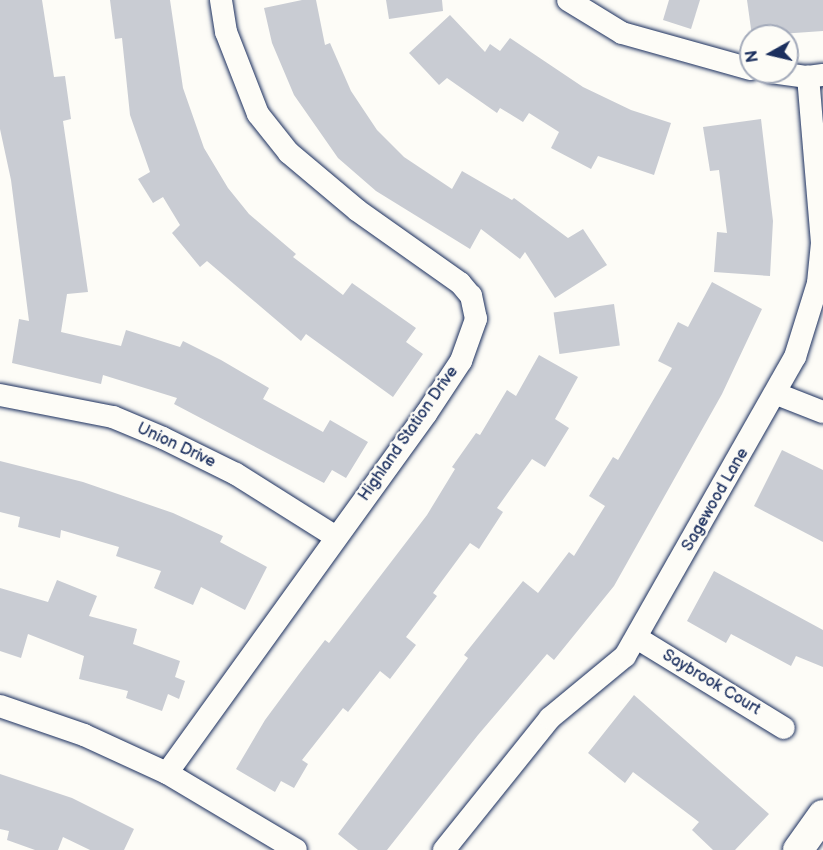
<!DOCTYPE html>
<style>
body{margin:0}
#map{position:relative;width:823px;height:850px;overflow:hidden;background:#fdfcf7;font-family:"Balsamiq Sans",sans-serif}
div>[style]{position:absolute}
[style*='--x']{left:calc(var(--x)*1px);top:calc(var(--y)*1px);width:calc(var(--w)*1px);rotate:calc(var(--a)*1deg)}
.building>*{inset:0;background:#c9ccd3;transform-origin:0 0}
.roads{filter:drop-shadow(0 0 2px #1b2f5e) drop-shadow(0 0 2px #1b2f5e)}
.minor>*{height:22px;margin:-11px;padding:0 11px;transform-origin:11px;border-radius:11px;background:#fdfcf7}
.major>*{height:30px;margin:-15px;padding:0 15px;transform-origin:15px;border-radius:15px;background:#fdfcf7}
span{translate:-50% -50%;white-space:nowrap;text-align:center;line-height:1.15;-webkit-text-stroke:4.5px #fdfcf7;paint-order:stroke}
.street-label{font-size:16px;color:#1b2f5e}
.north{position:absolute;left:739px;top:24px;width:60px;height:60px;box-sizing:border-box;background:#fdfcf7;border:2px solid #a3aaba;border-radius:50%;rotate:262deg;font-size:16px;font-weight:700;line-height:24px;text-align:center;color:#1b2f5e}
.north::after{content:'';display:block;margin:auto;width:21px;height:27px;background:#1b2f5e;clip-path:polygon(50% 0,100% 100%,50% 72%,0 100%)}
</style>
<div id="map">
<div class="building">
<i style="clip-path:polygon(0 0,42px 0,54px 77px,65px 76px,71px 119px,63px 121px,88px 292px,67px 294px,61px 332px,121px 346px,126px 330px,180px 347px,183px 341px,221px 360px,269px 388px,263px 399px,323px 432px,330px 420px,368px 442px,346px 478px,332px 470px,324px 483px,174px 404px,177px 398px,103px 375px,101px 384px,12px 363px,19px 319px,29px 321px,11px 180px,0 129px)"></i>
<i style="clip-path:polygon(110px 0,170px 0,183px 88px,204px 148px,228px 188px,249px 214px,296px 254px,293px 257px,343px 295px,352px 283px,416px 328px,406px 342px,423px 354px,393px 397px,306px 334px,301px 341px,207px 261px,200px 267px,172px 233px,180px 225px,163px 197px,153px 203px,138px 179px,150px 172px,130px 115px,122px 38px,115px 39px)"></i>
<i style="clip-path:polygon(302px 0,316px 0,325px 45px,330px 43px,351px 91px,377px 130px,404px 157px,452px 189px,462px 171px,512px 200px,514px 198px,568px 238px,583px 229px,607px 265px,555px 298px,525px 252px,520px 259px,481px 229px,470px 249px,376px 191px,338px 158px,294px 95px,272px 43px,264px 8px)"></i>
<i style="clip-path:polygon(386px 0,442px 0,443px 11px,389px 19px)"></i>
<i style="clip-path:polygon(669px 0,700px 0,691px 29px,663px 20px)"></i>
<i style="clip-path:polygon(747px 0,823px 0,823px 31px,752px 36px)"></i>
<i style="clip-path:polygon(450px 15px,485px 52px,490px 44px,500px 51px,510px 38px,583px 87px,631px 110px,671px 123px,654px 175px,598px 156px,591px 169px,551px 148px,559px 132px,529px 113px,523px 122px,500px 108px,497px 113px,447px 78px,439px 85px,409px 53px)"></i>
<i style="clip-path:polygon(761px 119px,773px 221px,770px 276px,714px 272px,717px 232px,727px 233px,719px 170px,710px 171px,703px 127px)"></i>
<i style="clip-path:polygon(712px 282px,762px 309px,722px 394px,614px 586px,554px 660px,547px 654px,478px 735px,387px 850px,358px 850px,338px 834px,468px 658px,464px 655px,523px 581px,538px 593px,569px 552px,574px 556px,605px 506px,589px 496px,613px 457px,618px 460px,672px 368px,658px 361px,678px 322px,688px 327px)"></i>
<i style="left:614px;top:304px;width:42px;height:61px;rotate:82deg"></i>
<i style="clip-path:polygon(539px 355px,578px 377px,555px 419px,569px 428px,545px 467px,532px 459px,497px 508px,503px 512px,479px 549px,470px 543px,433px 593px,437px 596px,406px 637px,416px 645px,390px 679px,380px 671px,348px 712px,343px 708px,302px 760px,308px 764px,294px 788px,281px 781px,275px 792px,236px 769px,265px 720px,299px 674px,325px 640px,329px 643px,427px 515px,455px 469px,452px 467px,476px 433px,480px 435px,507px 390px,516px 396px)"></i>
<i style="clip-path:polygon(782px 450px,823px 470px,823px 542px,754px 506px)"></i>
<i style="clip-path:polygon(0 461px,83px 482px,173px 513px,223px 536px,220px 542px,267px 567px,245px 610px,201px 587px,193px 605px,154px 588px,161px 571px,116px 556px,119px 547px,61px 530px,60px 538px,18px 527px,20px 517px,0 512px)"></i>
<i style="clip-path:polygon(714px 571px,823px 630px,823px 667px,796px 656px,791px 666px,731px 634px,726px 643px,687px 621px)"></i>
<i style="clip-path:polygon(57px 580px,97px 596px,89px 616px,137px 629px,133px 644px,180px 661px,175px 677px,185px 681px,179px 699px,168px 694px,162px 711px,126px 698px,128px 691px,79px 679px,84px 656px,28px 634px,21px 658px,0 651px,0 588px,48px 602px)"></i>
<i style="clip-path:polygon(634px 695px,769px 814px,735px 850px,713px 850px,692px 830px,699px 822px,633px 772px,625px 783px,588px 753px)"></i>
<i style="clip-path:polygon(0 774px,72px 798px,134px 829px,124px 850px,90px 850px,63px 837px,58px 850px,35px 850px,7px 840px,9px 831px,0 829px)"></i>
</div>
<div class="roads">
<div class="minor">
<i style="--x:568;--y:0;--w:63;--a:31.4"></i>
<i style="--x:622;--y:33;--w:134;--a:15.6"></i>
<i style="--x:771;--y:72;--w:37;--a:8"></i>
<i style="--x:808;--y:77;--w:15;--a:-8"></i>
<i style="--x:777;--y:394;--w:49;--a:21.4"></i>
<i style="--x:0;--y:395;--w:115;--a:11"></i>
<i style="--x:113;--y:417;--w:54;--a:22.8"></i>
<i style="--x:163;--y:438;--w:81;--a:26.3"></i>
<i style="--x:236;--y:474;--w:118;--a:32.2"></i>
<i style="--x:637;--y:638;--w:172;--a:31.5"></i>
<i style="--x:0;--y:706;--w:89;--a:19"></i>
<i style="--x:84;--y:735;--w:91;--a:24.6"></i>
<i style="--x:167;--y:773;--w:150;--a:30.8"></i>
<i style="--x:167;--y:773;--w:443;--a:-54.2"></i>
<i style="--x:426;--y:414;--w:64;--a:-56.6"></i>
<i style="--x:461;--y:361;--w:45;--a:-70.3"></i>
<i style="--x:476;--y:319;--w:24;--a:-102"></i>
<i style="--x:471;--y:296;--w:17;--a:-130"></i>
<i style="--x:460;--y:283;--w:126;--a:-144.7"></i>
<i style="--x:357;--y:210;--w:89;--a:-140"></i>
<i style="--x:289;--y:153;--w:50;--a:-128.5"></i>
<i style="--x:258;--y:114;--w:88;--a:-111.3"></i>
<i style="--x:226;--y:32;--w:32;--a:-99"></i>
<i style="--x:444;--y:850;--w:169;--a:-51.2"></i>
<i style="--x:550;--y:718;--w:97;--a:-39.6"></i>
<i style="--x:625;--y:656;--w:344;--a:-60.4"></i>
<i style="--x:795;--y:357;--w:77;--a:-72.7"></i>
<i style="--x:818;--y:283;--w:40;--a:-84.3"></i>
<i style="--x:822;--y:243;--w:167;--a:-94.8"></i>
</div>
<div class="major">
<i style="--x:798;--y:850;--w:43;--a:-54.5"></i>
</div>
</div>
<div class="street-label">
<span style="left:409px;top:434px;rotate:-55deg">Highland Station Drive</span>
<span style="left:176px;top:446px;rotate:25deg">Union Drive</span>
<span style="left:716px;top:500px;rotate:-60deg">Sagewood Lane</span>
<span style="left:711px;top:683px;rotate:31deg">Saybrook Court</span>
</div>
<div class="north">N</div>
</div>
